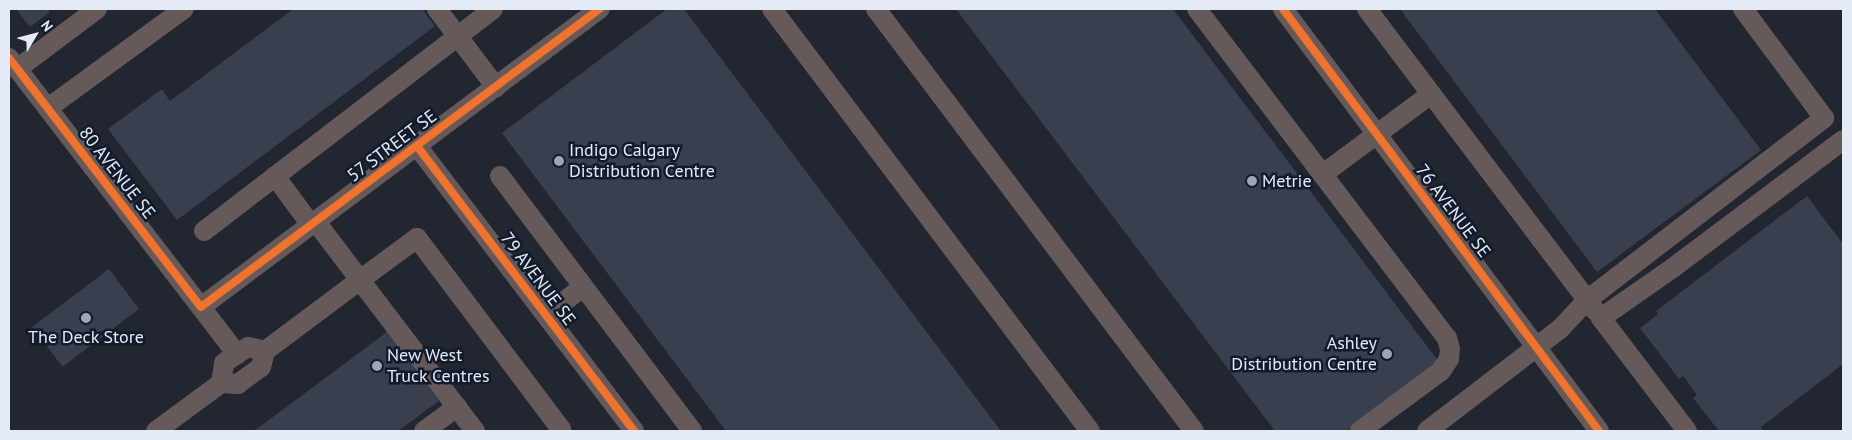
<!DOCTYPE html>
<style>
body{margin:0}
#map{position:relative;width:1852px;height:440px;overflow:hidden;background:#222630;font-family:"PT Sans",sans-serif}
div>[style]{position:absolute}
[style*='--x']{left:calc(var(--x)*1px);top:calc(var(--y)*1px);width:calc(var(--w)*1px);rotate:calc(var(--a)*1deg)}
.building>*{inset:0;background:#393f4e;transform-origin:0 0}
.minor>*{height:20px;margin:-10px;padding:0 10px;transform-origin:10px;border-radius:10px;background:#655959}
.cycleway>*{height:8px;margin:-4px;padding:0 4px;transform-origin:4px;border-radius:4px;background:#ef722f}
.dots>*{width:14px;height:14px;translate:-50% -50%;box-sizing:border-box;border:2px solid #121b2c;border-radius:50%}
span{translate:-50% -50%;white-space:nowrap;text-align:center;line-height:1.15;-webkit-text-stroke:5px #121b2c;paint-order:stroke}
.street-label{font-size:18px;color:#e4eaf6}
.poi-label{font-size:18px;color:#e4eaf6}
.left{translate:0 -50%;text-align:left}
.right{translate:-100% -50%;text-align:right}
.frame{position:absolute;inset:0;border:10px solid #e4eaf6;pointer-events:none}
.north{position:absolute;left:10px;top:10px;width:50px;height:50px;-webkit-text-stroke:4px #121b2c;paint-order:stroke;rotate:53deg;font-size:14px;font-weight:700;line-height:20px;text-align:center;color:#e4eaf6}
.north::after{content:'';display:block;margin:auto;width:18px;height:22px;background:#e4eaf6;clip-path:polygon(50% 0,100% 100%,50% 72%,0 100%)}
</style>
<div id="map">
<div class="building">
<i style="clip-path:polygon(16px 9px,48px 9px,50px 12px,30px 27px)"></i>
<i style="clip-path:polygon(293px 9px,422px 9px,435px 26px,177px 220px,108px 129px,162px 89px,170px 101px)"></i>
<i style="clip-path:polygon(667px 9px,684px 9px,1001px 431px,726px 431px,502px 133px)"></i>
<i style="clip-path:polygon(956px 9px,1173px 9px,1439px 362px,1347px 431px,1275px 431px)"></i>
<i style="clip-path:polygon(1400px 9px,1655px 9px,1761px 150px,1597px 272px)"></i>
<i style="clip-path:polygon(1807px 196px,1843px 244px,1843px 364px,1761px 427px,1764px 431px,1719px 431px,1693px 398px,1697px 395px,1683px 376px,1679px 379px,1640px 328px,1658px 314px,1656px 311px)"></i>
<i style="left:109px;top:269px;width:50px;height:96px;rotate:53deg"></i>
<i style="clip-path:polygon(387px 332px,439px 401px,398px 431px,254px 431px)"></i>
</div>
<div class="minor">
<i style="--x:437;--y:9;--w:98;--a:52.9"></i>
<i style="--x:772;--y:9;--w:528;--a:53"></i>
<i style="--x:876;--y:9;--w:528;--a:53"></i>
<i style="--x:1197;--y:9;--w:413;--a:52.8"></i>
<i style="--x:1447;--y:338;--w:11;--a:75"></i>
<i style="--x:1450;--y:349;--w:10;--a:96"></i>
<i style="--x:1449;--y:359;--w:14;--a:124"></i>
<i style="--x:1441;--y:371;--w:101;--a:143.5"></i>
<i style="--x:1283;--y:9;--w:527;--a:53.17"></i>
<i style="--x:1367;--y:9;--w:378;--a:52.9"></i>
<i style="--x:9;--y:58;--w:374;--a:52.4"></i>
<i style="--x:237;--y:354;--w:13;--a:-32"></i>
<i style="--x:248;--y:347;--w:17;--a:13"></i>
<i style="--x:265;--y:351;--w:16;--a:104"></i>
<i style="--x:261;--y:367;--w:29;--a:144"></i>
<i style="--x:238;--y:384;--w:17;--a:-177"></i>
<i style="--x:221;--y:383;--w:20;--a:-81"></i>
<i style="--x:224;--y:363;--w:16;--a:-35"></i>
<i style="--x:17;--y:69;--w:100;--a:-36.9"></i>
<i style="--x:48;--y:108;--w:168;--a:-36.1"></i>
<i style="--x:417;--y:146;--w:358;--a:52.7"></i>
<i style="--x:1323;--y:174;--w:134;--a:-36.5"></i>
<i style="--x:275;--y:176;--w:61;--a:53.7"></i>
<i style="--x:500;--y:176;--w:319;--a:53"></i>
<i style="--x:204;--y:231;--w:364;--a:-37.5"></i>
<i style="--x:201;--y:307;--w:498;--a:-36.8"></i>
<i style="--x:546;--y:315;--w:46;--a:-37.1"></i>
<i style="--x:265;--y:351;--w:119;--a:-36.8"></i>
<i style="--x:360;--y:280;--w:73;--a:-127.2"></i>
<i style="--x:156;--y:431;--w:81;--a:-36.4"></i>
<i style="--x:424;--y:431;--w:41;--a:-36"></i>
<i style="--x:475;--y:431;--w:190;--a:-127.3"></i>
<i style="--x:360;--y:280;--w:71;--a:-36.4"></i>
<i style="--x:417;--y:238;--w:239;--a:53"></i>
<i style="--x:561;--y:429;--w:3;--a:135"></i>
<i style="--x:1427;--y:431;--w:168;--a:-37.5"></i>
<i style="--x:1560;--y:329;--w:40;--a:-47"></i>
<i style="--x:1587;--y:300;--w:299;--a:-37.5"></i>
<i style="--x:1824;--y:118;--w:136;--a:-126.6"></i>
<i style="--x:1687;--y:431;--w:142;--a:-127.3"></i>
<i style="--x:1601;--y:318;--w:89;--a:-34.9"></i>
<i style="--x:1674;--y:267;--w:211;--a:-36.9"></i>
</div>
<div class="cycleway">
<i style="--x:1283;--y:9;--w:527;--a:53.17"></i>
<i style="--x:9;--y:58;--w:314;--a:52.4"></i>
<i style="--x:201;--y:307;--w:498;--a:-36.8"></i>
<i style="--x:417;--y:146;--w:358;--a:52.7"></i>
</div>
<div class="dots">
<i style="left:559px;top:161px;background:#a0a5b1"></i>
<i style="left:1252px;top:181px;background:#a0a5b1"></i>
<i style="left:86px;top:318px;background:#a0a5b1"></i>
<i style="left:1387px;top:354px;background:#a0a5b1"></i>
<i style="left:377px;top:366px;background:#a0a5b1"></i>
</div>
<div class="street-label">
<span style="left:392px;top:146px;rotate:-37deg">57 STREET SE</span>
<span style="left:117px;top:173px;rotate:52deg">80 AVENUE SE</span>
<span style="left:1453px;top:211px;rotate:53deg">76 AVENUE SE</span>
<span style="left:538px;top:279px;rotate:53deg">79 AVENUE SE</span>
</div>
<div class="poi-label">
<span class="left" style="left:569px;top:161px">Indigo Calgary<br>Distribution Centre</span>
<span class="left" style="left:1262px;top:181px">Metrie</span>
<span style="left:86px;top:337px">The Deck Store</span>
<span class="right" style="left:1377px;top:354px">Ashley<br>Distribution Centre</span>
<span class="left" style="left:387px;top:366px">New West<br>Truck Centres</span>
</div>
<div class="frame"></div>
<div class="north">N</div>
</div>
